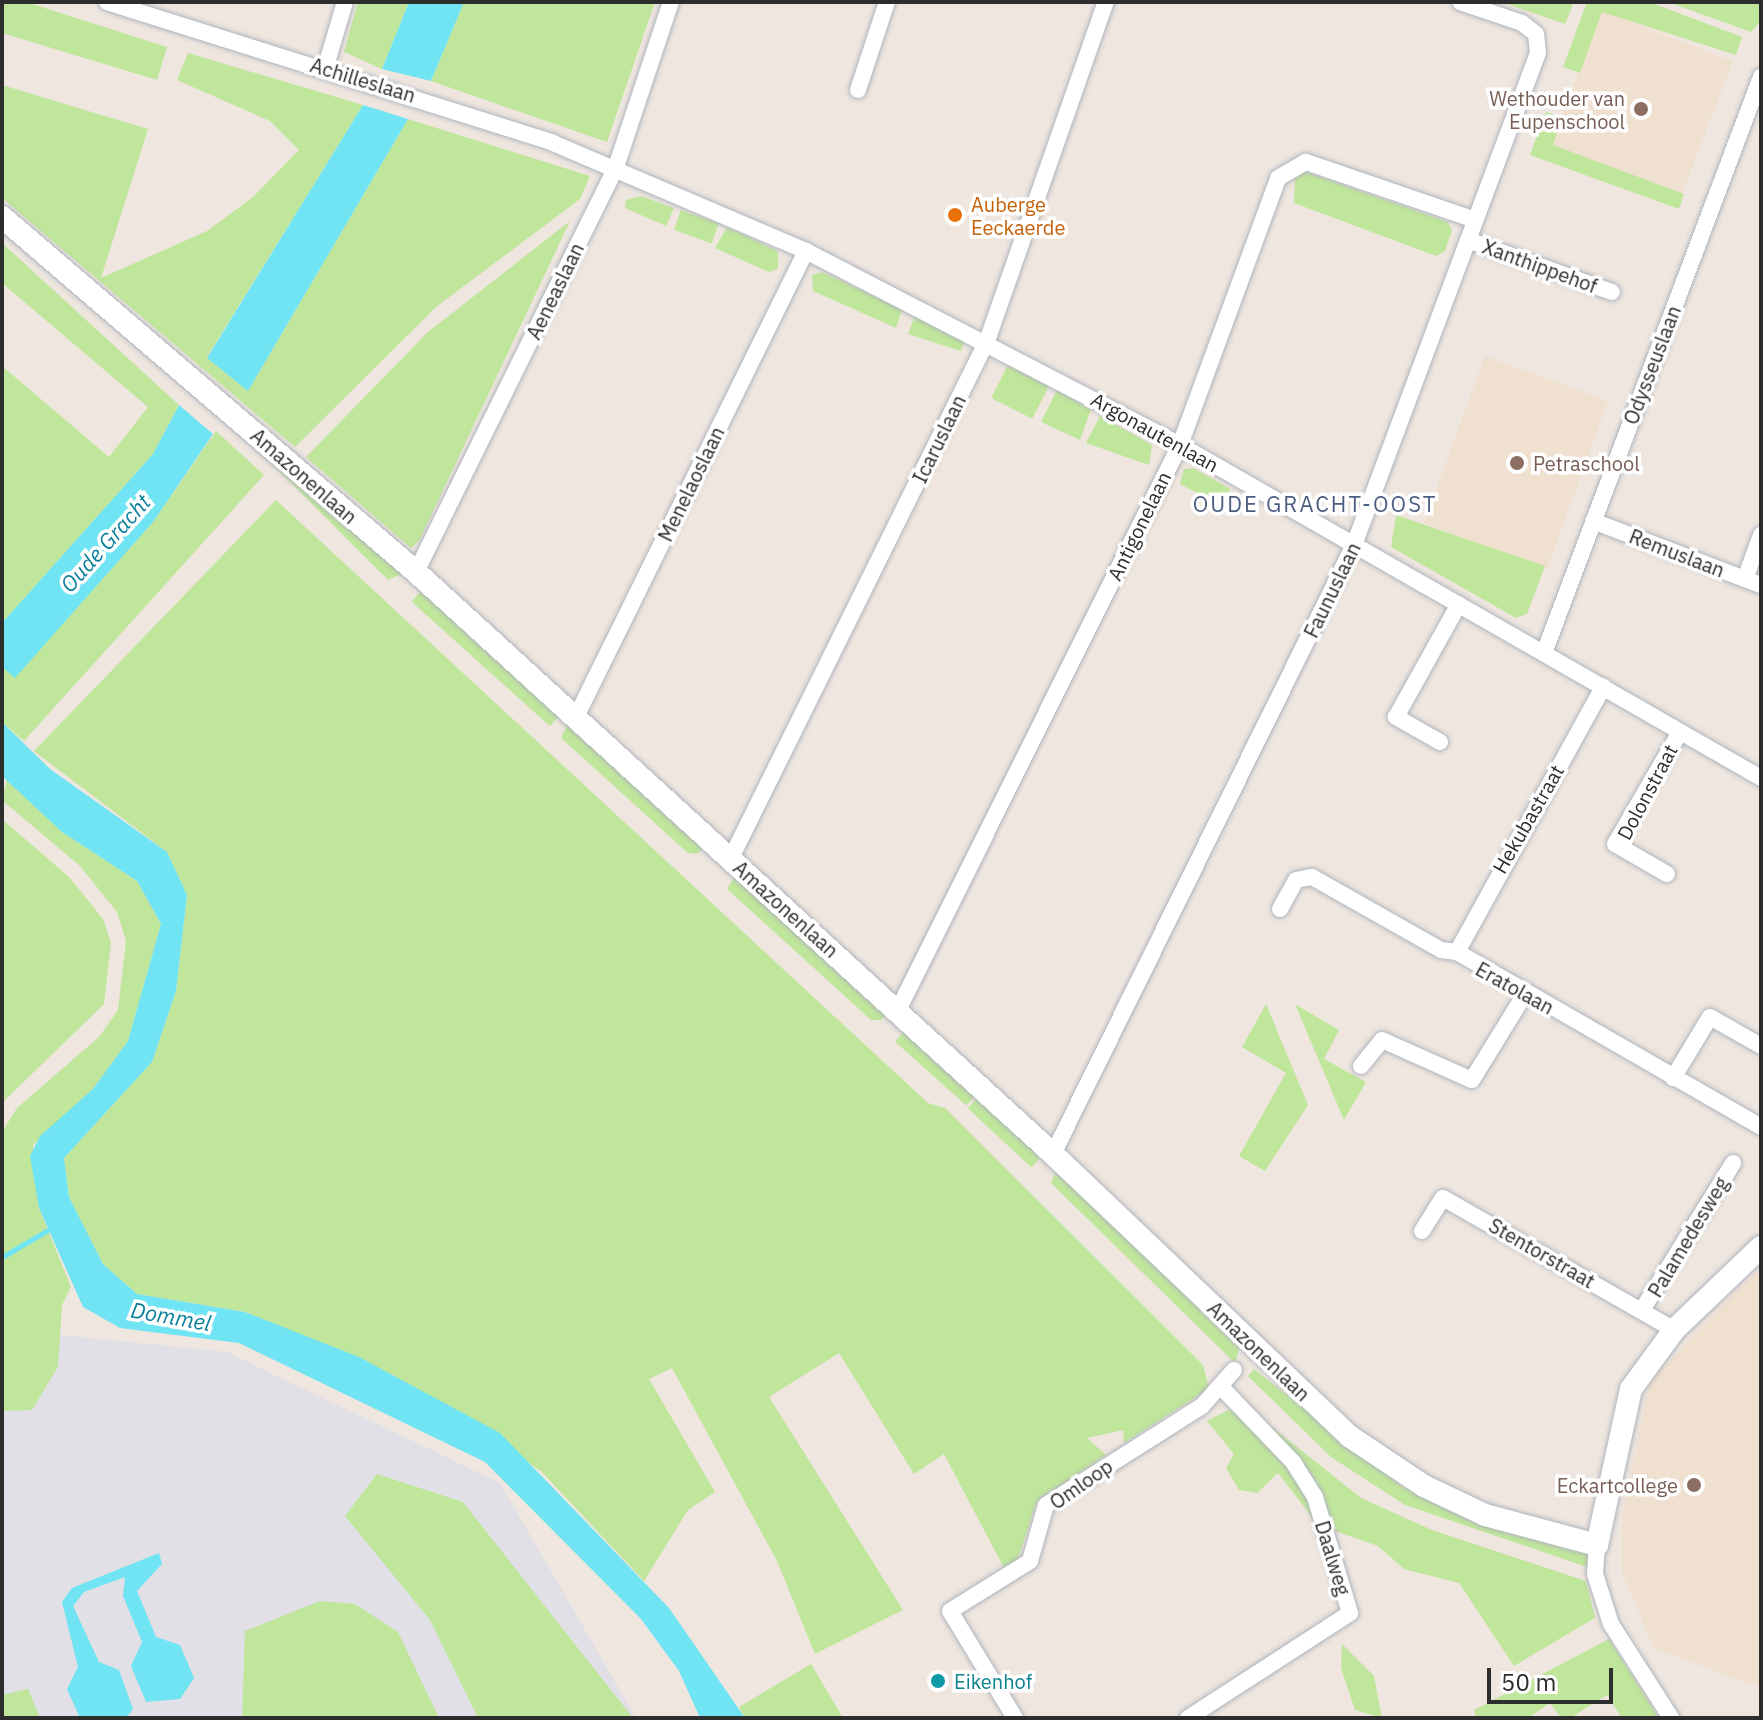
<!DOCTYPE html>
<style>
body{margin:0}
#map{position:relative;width:1763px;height:1720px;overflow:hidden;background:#eee6df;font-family:"IBM Plex Sans",sans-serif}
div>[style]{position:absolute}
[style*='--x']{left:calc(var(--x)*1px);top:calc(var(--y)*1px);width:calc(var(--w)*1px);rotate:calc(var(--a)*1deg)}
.industrial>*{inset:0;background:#e1e0e7}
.education>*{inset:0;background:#f0e0cf;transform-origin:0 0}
.green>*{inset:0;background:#c0e69b;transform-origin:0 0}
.water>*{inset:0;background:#70e4f2}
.stream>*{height:5px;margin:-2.5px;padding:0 2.5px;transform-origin:2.5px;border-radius:2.5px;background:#70e4f2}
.roads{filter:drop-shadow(0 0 2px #afb4bd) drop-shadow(0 0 2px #afb4bd)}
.street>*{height:16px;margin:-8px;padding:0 8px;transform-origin:8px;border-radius:8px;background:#fff}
.secondary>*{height:22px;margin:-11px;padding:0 11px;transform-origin:11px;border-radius:11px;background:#fff}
.dots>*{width:22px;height:22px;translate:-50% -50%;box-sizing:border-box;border:4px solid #fff;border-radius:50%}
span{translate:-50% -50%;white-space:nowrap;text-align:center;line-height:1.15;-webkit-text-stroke:7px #fff;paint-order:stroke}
.street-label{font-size:20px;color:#2d2d2d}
.education-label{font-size:20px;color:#785e54}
.right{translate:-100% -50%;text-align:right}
.left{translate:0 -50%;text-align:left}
.food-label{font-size:20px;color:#c56008}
.culture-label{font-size:20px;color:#0d838f}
.neighbourhood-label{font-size:22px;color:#4b5d80;letter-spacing:2px}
.water-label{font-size:22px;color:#0a809d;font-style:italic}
.frame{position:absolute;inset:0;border:4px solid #2d2d2d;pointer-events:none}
.scale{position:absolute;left:1487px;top:1668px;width:126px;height:36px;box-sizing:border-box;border:4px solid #2d2d2d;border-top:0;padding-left:10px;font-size:24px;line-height:28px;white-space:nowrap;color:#2d2d2d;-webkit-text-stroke:6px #fff;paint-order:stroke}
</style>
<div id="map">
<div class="industrial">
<i style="clip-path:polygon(2px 1329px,227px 1352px,500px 1483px,636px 1718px,2px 1718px)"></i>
</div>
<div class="education">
<i style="left:1602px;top:11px;width:140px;height:143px;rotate:21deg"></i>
<i style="left:1485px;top:356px;width:131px;height:178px;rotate:20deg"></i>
<i style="clip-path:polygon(1761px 1267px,1761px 1688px,1654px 1648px,1622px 1572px,1622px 1517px,1650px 1381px)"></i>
</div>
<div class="green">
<i style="clip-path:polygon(2px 2px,26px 2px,167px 47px,157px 80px,2px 33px)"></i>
<i style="clip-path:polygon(358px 2px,409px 2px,382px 69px,344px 52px)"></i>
<i style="clip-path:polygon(464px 2px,655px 2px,607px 142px,431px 81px)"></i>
<i style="clip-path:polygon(1502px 2px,1574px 2px,1565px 24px)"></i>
<i style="clip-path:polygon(1587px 2px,1649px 2px,1742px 37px,1736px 55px,1602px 12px,1580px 73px,1563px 67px)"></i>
<i style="clip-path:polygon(1668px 2px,1761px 2px,1761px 21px,1751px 32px)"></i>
<i style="clip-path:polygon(188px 53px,363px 105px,207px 357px,248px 391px,408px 119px,590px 176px,580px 199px,436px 307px,295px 447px,2px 198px,2px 85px,148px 129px,101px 278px,207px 231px,253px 197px,299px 150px,270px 121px,177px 80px)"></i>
<i style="clip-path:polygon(1546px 112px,1562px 117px,1553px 145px,1684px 194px,1679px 209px,1530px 155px)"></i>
<i style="clip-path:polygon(1306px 172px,1448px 222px,1452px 230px,1445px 251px,1436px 256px,1294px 203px,1295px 177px)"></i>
<i style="clip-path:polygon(641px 196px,674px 208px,666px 226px,625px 208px,626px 200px)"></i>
<i style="left:681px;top:210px;width:40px;height:21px;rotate:20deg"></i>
<i style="clip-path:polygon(570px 221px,419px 541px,411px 548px,306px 457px,428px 332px)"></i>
<i style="clip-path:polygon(727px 227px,778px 251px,778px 269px,769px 272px,715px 248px)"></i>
<i style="clip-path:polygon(2px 243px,179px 405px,153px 454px,2px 623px,2px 366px,109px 457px,148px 407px,2px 283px)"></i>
<i style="clip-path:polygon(822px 272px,902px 309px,896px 328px,813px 291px,812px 275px)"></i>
<i style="clip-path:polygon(915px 316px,964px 341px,961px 351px,908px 334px)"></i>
<i style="left:1008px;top:365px;width:46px;height:37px;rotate:27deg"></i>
<i style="clip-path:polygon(1057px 390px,1091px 410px,1080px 440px,1041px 422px)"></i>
<i style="clip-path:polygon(1100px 416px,1152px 445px,1149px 465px,1086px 443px)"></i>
<i style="clip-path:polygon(216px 431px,264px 475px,24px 741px,2px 722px,2px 667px,15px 677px,153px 522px)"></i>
<i style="clip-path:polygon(264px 456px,405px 572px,388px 580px)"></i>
<i style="clip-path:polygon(1193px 468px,1230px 489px,1223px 506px,1180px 484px,1184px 469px)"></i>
<i style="clip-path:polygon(276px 500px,928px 1103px,945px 1108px,1203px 1365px,1209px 1389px,1124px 1443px,1123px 1430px,1087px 1438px,1106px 1455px,1037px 1501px,1015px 1568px,1004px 1568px,944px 1454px,914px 1474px,839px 1353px,769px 1397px,903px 1610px,815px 1654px,777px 1561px,672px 1368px,649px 1379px,715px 1492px,688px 1510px,644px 1581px,541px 1471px,395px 1376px,246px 1312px,137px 1294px,103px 1264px,69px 1197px,64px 1158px,152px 1062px,176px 991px,187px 895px,167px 852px,34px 751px)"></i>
<i style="clip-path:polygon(1396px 515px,1545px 566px,1527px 614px,1516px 618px,1391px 547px)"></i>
<i style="left:423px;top:589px;width:186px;height:17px;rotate:42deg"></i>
<i style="clip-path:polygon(569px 721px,706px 845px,697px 854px,688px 853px,561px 738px)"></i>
<i style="clip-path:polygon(7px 780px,62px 832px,137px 881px,161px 924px,128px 1041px,93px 1089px,33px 1145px,39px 1208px,71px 1287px,62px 1305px,58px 1367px,32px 1410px,2px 1411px,2px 1132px,17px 1108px,99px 1037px,118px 1010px,126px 941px,117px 912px,80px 866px,2px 800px)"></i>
<i style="clip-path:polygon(2px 819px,69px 877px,103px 919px,111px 943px,104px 1004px,2px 1103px)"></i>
<i style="clip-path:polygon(737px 873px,889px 1011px,881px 1020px,871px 1020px,727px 889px)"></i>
<i style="clip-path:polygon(1266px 1004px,1308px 1105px,1265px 1171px,1239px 1156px,1286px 1073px,1242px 1047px)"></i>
<i style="clip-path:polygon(1295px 1004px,1339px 1030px,1324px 1059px,1366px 1082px,1344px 1120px)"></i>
<i style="left:907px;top:1028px;width:96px;height:18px;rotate:42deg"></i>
<i style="left:980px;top:1095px;width:87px;height:18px;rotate:43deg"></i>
<i style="clip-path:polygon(1057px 1169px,1240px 1346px,1235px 1363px,1051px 1183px)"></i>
<i style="clip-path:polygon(1254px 1369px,1401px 1486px,1484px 1524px,1587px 1552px,1593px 1569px,1405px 1505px,1331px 1457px,1248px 1376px)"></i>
<i style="clip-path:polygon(1242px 1403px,1361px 1498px,1432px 1530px,1586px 1581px,1595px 1618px,1514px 1666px,1459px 1583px,1404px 1569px,1378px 1546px,1318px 1525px,1278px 1473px,1257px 1493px,1239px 1490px,1226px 1468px,1234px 1454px,1207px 1421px)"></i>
<i style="clip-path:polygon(377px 1474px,463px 1502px,633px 1718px,478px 1718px,430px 1620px,345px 1516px)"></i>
<i style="clip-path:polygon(320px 1601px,355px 1604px,398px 1632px,439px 1718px,242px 1718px,245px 1631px)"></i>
<i style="clip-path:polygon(1609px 1639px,1659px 1718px,1622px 1718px,1607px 1695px,1570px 1718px,1561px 1718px,1550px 1703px,1528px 1718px,1476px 1718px,1474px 1710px)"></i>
<i style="clip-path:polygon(1342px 1644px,1374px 1676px,1382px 1718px,1355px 1710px,1341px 1668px)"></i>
<i style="clip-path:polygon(811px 1664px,843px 1718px,745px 1718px,739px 1707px)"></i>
<i style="clip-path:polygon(28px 1689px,40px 1718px,2px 1718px,2px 1695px)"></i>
</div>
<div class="water">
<i style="clip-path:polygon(409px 2px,464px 2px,431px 81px,382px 69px)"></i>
<i style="clip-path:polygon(363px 105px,408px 119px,248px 391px,207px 358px)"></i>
<i style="clip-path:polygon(179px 405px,213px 434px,153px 522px,15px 678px,2px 667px,2px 623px,153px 454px)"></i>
<i style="clip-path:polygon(2px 722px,50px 769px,167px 852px,187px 895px,176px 991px,152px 1062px,64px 1158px,69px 1197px,103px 1264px,137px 1294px,245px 1312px,359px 1357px,500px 1433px,669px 1608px,745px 1718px,700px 1718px,679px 1671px,641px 1619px,485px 1462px,239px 1343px,120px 1328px,83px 1307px,39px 1208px,30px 1156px,40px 1136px,93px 1089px,128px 1041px,161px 924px,137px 881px,62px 832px,2px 776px)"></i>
<i style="clip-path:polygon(159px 1553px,162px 1564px,137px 1591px,156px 1637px,180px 1645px,194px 1678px,180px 1699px,146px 1702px,131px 1666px,142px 1642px,123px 1596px,125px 1577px,84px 1592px,73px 1606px,99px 1662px,119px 1670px,133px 1709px,126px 1718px,80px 1718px,67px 1689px,78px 1667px,62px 1602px,72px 1588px)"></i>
</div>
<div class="stream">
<i style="--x:2;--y:1257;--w:59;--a:-30.5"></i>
</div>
<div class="roads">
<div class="street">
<i style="--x:107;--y:2;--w:468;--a:17.5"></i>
<i style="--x:553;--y:143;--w:275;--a:23.1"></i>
<i style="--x:806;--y:251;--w:421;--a:27.4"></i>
<i style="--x:1180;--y:445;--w:670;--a:29.82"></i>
<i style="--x:325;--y:69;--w:70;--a:-73.4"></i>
<i style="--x:858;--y:90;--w:93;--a:-71.8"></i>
<i style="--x:1468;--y:240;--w:153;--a:19.9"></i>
<i style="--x:1593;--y:521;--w:180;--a:20.9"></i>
<i style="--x:416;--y:572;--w:452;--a:-63.7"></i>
<i style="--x:616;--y:167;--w:174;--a:-71.6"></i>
<i style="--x:1745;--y:579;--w:47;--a:-70"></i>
<i style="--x:1544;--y:653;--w:616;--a:-69.36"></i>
<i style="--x:576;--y:717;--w:520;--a:-63.73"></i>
<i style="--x:1440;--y:742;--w:51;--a:-150.4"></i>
<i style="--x:1396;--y:717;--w:129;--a:-60.9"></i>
<i style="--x:731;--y:858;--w:577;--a:-63.66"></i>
<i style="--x:987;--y:341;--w:359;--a:-70.7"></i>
<i style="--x:1667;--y:874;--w:60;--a:-150"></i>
<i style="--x:1615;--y:844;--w:129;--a:-59.9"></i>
<i style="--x:1280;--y:909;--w:33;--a:-61"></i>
<i style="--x:1296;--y:880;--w:16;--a:-11"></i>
<i style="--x:1312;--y:877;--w:148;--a:29.5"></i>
<i style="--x:1441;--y:950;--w:16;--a:7"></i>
<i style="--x:1457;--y:952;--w:351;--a:29.9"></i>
<i style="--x:1457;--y:952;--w:303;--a:-61.1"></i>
<i style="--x:898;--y:1010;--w:631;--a:-63.48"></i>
<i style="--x:1180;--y:445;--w:284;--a:-69.8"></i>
<i style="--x:1278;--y:178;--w:32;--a:-30"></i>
<i style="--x:1306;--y:162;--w:179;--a:18.9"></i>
<i style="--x:1361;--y:1066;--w:33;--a:-51"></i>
<i style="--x:1382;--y:1040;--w:98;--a:24"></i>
<i style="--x:1472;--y:1080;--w:101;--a:-58.4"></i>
<i style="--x:1673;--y:1078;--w:71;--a:-58.8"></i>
<i style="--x:1710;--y:1017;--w:59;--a:29.6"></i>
<i style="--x:1053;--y:1154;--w:679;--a:-63.7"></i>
<i style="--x:1354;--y:545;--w:525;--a:-69.5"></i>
<i style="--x:1538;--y:53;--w:19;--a:-96"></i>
<i style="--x:1536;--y:34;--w:18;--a:-142"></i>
<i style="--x:1522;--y:23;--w:65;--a:-161.3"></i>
<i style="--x:1422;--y:1231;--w:39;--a:-58"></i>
<i style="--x:1443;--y:1198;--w:266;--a:29.7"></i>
<i style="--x:1642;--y:1310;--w:173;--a:-58.2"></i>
<i style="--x:1597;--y:1545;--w:29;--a:94"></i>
<i style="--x:1595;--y:1574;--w:52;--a:72.3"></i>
<i style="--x:1611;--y:1624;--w:112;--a:57.4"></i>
<i style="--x:1015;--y:1718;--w:125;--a:-121.3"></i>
<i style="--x:950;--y:1611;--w:94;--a:-32"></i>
<i style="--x:1030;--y:1561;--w:58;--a:-74.1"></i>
<i style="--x:1046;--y:1505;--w:185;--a:-32.4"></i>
<i style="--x:1202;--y:1406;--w:48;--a:-48.4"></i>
<i style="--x:1188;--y:1718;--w:193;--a:-32.9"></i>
<i style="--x:1350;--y:1613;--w:121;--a:-106.8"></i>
<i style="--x:1315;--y:1497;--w:41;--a:-122.2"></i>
<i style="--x:1293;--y:1462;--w:100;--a:-133.8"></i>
</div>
<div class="secondary">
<i style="--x:2;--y:217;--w:545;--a:40.61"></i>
<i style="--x:416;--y:572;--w:863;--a:42.42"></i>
<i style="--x:1053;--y:1154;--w:409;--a:43.6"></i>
<i style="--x:1349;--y:1436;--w:90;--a:33.7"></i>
<i style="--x:1424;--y:1486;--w:68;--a:25.4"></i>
<i style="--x:1485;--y:1515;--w:116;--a:15"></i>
<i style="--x:1597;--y:1545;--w:160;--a:-77.7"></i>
<i style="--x:1631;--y:1389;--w:73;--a:-53.9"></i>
<i style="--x:1674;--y:1330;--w:120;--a:-43.7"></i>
</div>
</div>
<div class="dots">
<i style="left:1641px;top:109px;background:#8d6e63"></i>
<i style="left:955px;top:215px;background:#e8710a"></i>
<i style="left:1517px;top:463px;background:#8d6e63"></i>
<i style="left:1694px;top:1485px;background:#8d6e63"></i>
<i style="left:938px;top:1681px;background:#0f9aa8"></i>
</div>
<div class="street-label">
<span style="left:363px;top:80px;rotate:17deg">Achilleslaan</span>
<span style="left:1540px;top:266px;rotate:20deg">Xanthippehof</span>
<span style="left:555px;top:291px;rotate:-64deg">Aeneaslaan</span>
<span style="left:1652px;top:365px;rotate:-69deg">Odysseuslaan</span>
<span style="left:1155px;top:432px;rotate:29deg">Argonautenlaan</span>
<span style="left:939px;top:439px;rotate:-64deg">Icaruslaan</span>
<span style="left:304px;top:476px;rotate:41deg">Amazonenlaan</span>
<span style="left:691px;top:484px;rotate:-64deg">Menelaoslaan</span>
<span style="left:1139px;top:526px;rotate:-64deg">Antigonelaan</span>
<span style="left:1677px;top:553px;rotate:21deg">Remuslaan</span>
<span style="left:1332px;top:590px;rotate:-64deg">Faunuslaan</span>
<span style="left:1647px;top:792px;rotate:-62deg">Dolonstraat</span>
<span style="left:1528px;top:819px;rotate:-60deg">Hekubastraat</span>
<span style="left:786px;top:909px;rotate:42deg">Amazonenlaan</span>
<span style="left:1515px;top:988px;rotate:29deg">Eratolaan</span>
<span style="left:1688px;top:1237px;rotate:-59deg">Palamedesweg</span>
<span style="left:1542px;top:1253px;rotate:30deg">Stentorstraat</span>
<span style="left:1259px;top:1351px;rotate:44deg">Amazonenlaan</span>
<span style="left:1081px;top:1484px;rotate:-35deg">Omloop</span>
<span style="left:1333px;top:1558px;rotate:73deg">Daalweg</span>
</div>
<div class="education-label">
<span class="right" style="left:1625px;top:110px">Wethouder van<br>Eupenschool</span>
<span class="left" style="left:1533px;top:463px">Petraschool</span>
<span class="right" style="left:1678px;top:1485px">Eckartcollege</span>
</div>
<div class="food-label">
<span class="left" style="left:971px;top:216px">Auberge<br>Eeckaerde</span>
</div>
<div class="culture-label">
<span class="left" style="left:954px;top:1681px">Eikenhof</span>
</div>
<div class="neighbourhood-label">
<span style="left:1315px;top:504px">OUDE GRACHT-OOST</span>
</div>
<div class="water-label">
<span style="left:105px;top:543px;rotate:-48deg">Oude Gracht</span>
<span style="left:171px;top:1316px;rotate:10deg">Dommel</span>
</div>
<div class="frame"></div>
<div class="scale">50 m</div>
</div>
